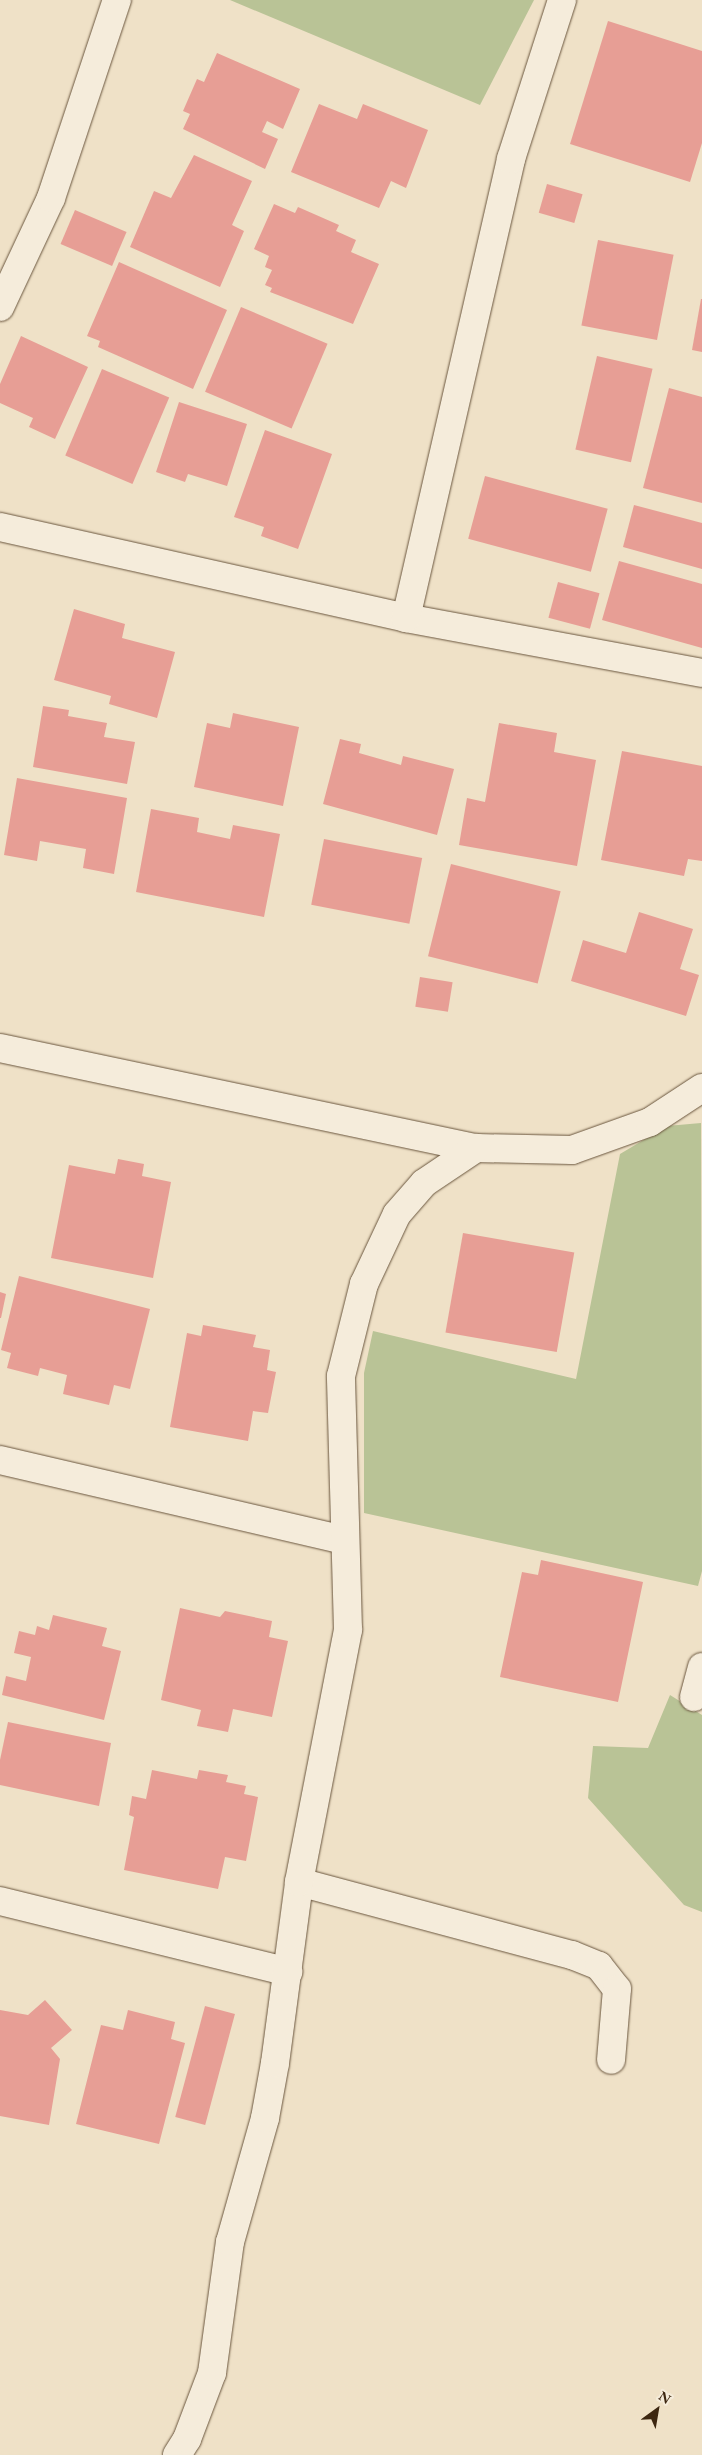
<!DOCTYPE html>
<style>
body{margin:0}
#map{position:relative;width:702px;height:2455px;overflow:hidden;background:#efe1c7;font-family:"EB Garamond",serif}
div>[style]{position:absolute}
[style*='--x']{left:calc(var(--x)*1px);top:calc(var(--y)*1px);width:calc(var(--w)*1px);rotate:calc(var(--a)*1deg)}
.green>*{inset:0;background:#b9c396}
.building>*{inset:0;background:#e79e95;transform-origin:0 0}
.roads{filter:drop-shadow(0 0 1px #6a563e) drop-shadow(0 0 1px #6a563e)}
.street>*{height:28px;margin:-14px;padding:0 14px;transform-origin:14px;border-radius:14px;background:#f5ecdb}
span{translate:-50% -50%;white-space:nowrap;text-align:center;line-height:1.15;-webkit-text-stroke:4px #f5ecdb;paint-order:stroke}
.north{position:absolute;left:632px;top:2385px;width:50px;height:50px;-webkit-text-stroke:4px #f5ecdb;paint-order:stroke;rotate:32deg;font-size:14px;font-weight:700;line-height:20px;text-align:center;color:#3d2711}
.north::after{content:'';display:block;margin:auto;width:18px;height:22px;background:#3d2711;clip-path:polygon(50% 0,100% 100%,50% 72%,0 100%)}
</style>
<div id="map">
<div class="green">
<i style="clip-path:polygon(230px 0,534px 0,480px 105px)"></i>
<i style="clip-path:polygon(701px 1123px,702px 1571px,698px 1586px,364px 1513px,364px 1373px,373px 1331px,576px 1379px,620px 1154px,667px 1126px)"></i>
<i style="clip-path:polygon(670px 1695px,702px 1715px,702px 1912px,684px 1905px,588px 1798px,593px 1746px,648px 1748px)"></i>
</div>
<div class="building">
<i style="clip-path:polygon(608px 21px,702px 51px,702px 143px,690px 182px,570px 144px)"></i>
<i style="clip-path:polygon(217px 53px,300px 89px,283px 129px,267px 121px,262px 132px,278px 139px,265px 169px,183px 129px,190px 114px,183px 111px,197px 79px,204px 82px)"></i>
<i style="clip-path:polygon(319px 104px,357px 119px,363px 104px,428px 130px,406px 188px,391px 181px,379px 208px,291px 172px)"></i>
<i style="clip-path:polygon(194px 155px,252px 181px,232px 225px,244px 231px,220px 287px,130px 247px,154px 191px,171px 198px)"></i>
<i style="left:547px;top:184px;width:37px;height:30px;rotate:16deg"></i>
<i style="clip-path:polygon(274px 204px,295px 213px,298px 207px,339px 225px,336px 231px,356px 240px,351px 252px,379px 264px,353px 324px,270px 292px,272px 288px,265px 285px,272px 270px,265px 267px,269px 256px,254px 249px)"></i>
<i style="left:75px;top:210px;width:56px;height:37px;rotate:23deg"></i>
<i style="left:598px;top:240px;width:77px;height:87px;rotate:11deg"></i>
<i style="clip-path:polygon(119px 262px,227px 310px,193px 389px,98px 347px,100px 341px,87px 336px)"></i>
<i style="clip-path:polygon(701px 299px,702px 299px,702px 352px,692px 350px)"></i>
<i style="left:241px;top:307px;width:94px;height:92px;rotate:23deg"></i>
<i style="clip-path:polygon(21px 336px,88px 367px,55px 439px,29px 427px,33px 418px,0 403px,0 384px)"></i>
<i style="left:597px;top:356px;width:57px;height:96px;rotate:13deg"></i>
<i style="left:102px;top:369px;width:73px;height:94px;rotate:23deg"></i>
<i style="clip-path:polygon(669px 388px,702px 397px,702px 503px,643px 488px)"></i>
<i style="clip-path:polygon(179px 402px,247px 424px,227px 486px,188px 474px,185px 482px,156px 472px)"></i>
<i style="clip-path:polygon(265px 430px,332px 454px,298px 549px,261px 536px,264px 527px,234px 517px)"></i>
<i style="left:485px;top:476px;width:127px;height:65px;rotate:15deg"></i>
<i style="clip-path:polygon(634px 505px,702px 523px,702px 569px,623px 547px)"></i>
<i style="clip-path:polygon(619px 561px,702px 584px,702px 648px,602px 620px)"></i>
<i style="left:558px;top:582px;width:43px;height:37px;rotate:15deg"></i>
<i style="clip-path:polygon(74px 609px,125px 624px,122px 638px,175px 652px,157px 718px,109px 704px,111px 696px,54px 680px)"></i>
<i style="clip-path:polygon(43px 706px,69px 710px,68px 716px,107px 723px,104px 737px,135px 742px,127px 784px,33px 767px)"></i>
<i style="clip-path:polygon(233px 713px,299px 727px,283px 806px,194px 787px,207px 723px,230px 728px)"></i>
<i style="clip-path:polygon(499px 723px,557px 733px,554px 752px,596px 760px,577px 866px,459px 845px,467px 798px,485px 802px)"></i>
<i style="clip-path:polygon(340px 739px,361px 744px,359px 753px,401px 765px,403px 756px,454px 769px,437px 835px,323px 804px)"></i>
<i style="clip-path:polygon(622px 751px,702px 766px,702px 861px,688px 859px,684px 876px,601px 860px)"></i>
<i style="clip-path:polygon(17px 778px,127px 798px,114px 874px,83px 868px,86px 849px,40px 841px,37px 861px,4px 855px)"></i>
<i style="clip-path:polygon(151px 809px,199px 818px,197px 832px,230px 839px,233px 825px,280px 834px,264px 917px,136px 892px)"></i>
<i style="left:324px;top:839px;width:100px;height:67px;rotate:11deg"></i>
<i style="left:451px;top:864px;width:113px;height:95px;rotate:14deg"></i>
<i style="clip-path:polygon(639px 912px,693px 929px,680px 969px,699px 975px,686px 1016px,571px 981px,583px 940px,626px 953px)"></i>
<i style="left:420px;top:977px;width:33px;height:30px;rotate:9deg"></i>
<i style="clip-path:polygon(118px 1159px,144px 1164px,142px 1176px,171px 1182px,153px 1278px,51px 1258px,69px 1165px,115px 1174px)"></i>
<i style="left:463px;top:1233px;width:113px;height:101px;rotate:10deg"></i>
<i style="clip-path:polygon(19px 1276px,150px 1309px,130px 1389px,114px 1385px,109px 1405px,63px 1394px,67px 1375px,40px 1368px,38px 1376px,7px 1368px,11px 1353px,1px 1350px)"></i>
<i style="clip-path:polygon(0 1292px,6px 1294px,1px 1318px,0 1318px)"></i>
<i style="clip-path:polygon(203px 1325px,256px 1335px,253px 1347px,270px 1350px,267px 1370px,276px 1372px,268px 1413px,253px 1411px,248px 1441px,170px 1427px,187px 1333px,201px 1336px)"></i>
<i style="clip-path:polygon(541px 1560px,643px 1582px,618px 1702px,500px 1677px,522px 1572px,538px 1575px)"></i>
<i style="clip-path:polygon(180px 1608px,220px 1617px,225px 1611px,272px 1621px,269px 1637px,288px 1641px,272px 1717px,233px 1709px,228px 1732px,197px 1726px,201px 1710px,161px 1700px)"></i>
<i style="clip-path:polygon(53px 1615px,107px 1628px,102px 1646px,121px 1651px,104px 1720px,2px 1695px,6px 1676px,26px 1681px,31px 1657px,14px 1653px,19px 1631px,35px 1635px,37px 1626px,49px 1630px)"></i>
<i style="clip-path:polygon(8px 1722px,111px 1743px,99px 1806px,0 1785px,0 1760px)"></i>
<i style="clip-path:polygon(152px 1770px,197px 1779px,199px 1770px,228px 1775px,226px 1782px,246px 1786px,244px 1794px,258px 1797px,246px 1861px,225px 1857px,218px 1889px,124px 1870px,134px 1817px,129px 1815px,132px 1796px,146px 1799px)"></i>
<i style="clip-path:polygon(45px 2000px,72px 2030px,51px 2048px,60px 2059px,49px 2125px,0 2116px,0 2010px,28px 2015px)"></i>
<i style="left:205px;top:2006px;width:31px;height:115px;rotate:15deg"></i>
<i style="clip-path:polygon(128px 2010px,175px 2022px,171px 2039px,185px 2043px,159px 2144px,76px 2124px,101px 2025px,123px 2030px)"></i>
</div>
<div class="roads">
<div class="street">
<i style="--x:0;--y:307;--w:120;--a:-64.9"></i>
<i style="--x:51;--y:198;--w:209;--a:-71.6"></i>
<i style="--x:0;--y:527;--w:416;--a:12.6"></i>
<i style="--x:406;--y:618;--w:301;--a:10.5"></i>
<i style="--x:406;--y:618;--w:471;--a:-77.1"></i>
<i style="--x:511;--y:159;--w:167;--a:-72.2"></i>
<i style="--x:0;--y:1048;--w:486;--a:11.9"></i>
<i style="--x:476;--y:1148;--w:96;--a:1.2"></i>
<i style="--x:572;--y:1150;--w:83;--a:-19.7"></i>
<i style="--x:650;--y:1122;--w:62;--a:-33.2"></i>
<i style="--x:0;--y:1460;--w:353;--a:13.1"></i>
<i style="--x:694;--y:1697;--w:31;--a:-75"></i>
<i style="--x:299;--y:1882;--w:283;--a:15"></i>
<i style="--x:572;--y:1955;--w:29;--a:22"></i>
<i style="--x:599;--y:1966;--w:29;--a:52"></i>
<i style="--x:617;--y:1989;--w:71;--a:94.8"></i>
<i style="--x:0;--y:1901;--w:297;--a:13.8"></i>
<i style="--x:177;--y:2455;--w:19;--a:-58"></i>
<i style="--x:187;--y:2439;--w:71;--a:-69.3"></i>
<i style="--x:212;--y:2373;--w:132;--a:-82.2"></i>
<i style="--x:230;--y:2242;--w:129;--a:-74.2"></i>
<i style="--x:265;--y:2118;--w:56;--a:-79.7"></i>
<i style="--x:275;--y:2063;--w:183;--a:-82.4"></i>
<i style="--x:299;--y:1882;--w:257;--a:-79"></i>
<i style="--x:348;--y:1630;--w:254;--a:-91.6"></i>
<i style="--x:341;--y:1376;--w:95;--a:-76"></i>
<i style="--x:364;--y:1284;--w:77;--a:-64.8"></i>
<i style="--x:397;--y:1214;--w:41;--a:-48.9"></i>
<i style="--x:424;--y:1183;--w:63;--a:-33.9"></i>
</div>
</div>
<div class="north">N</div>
</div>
